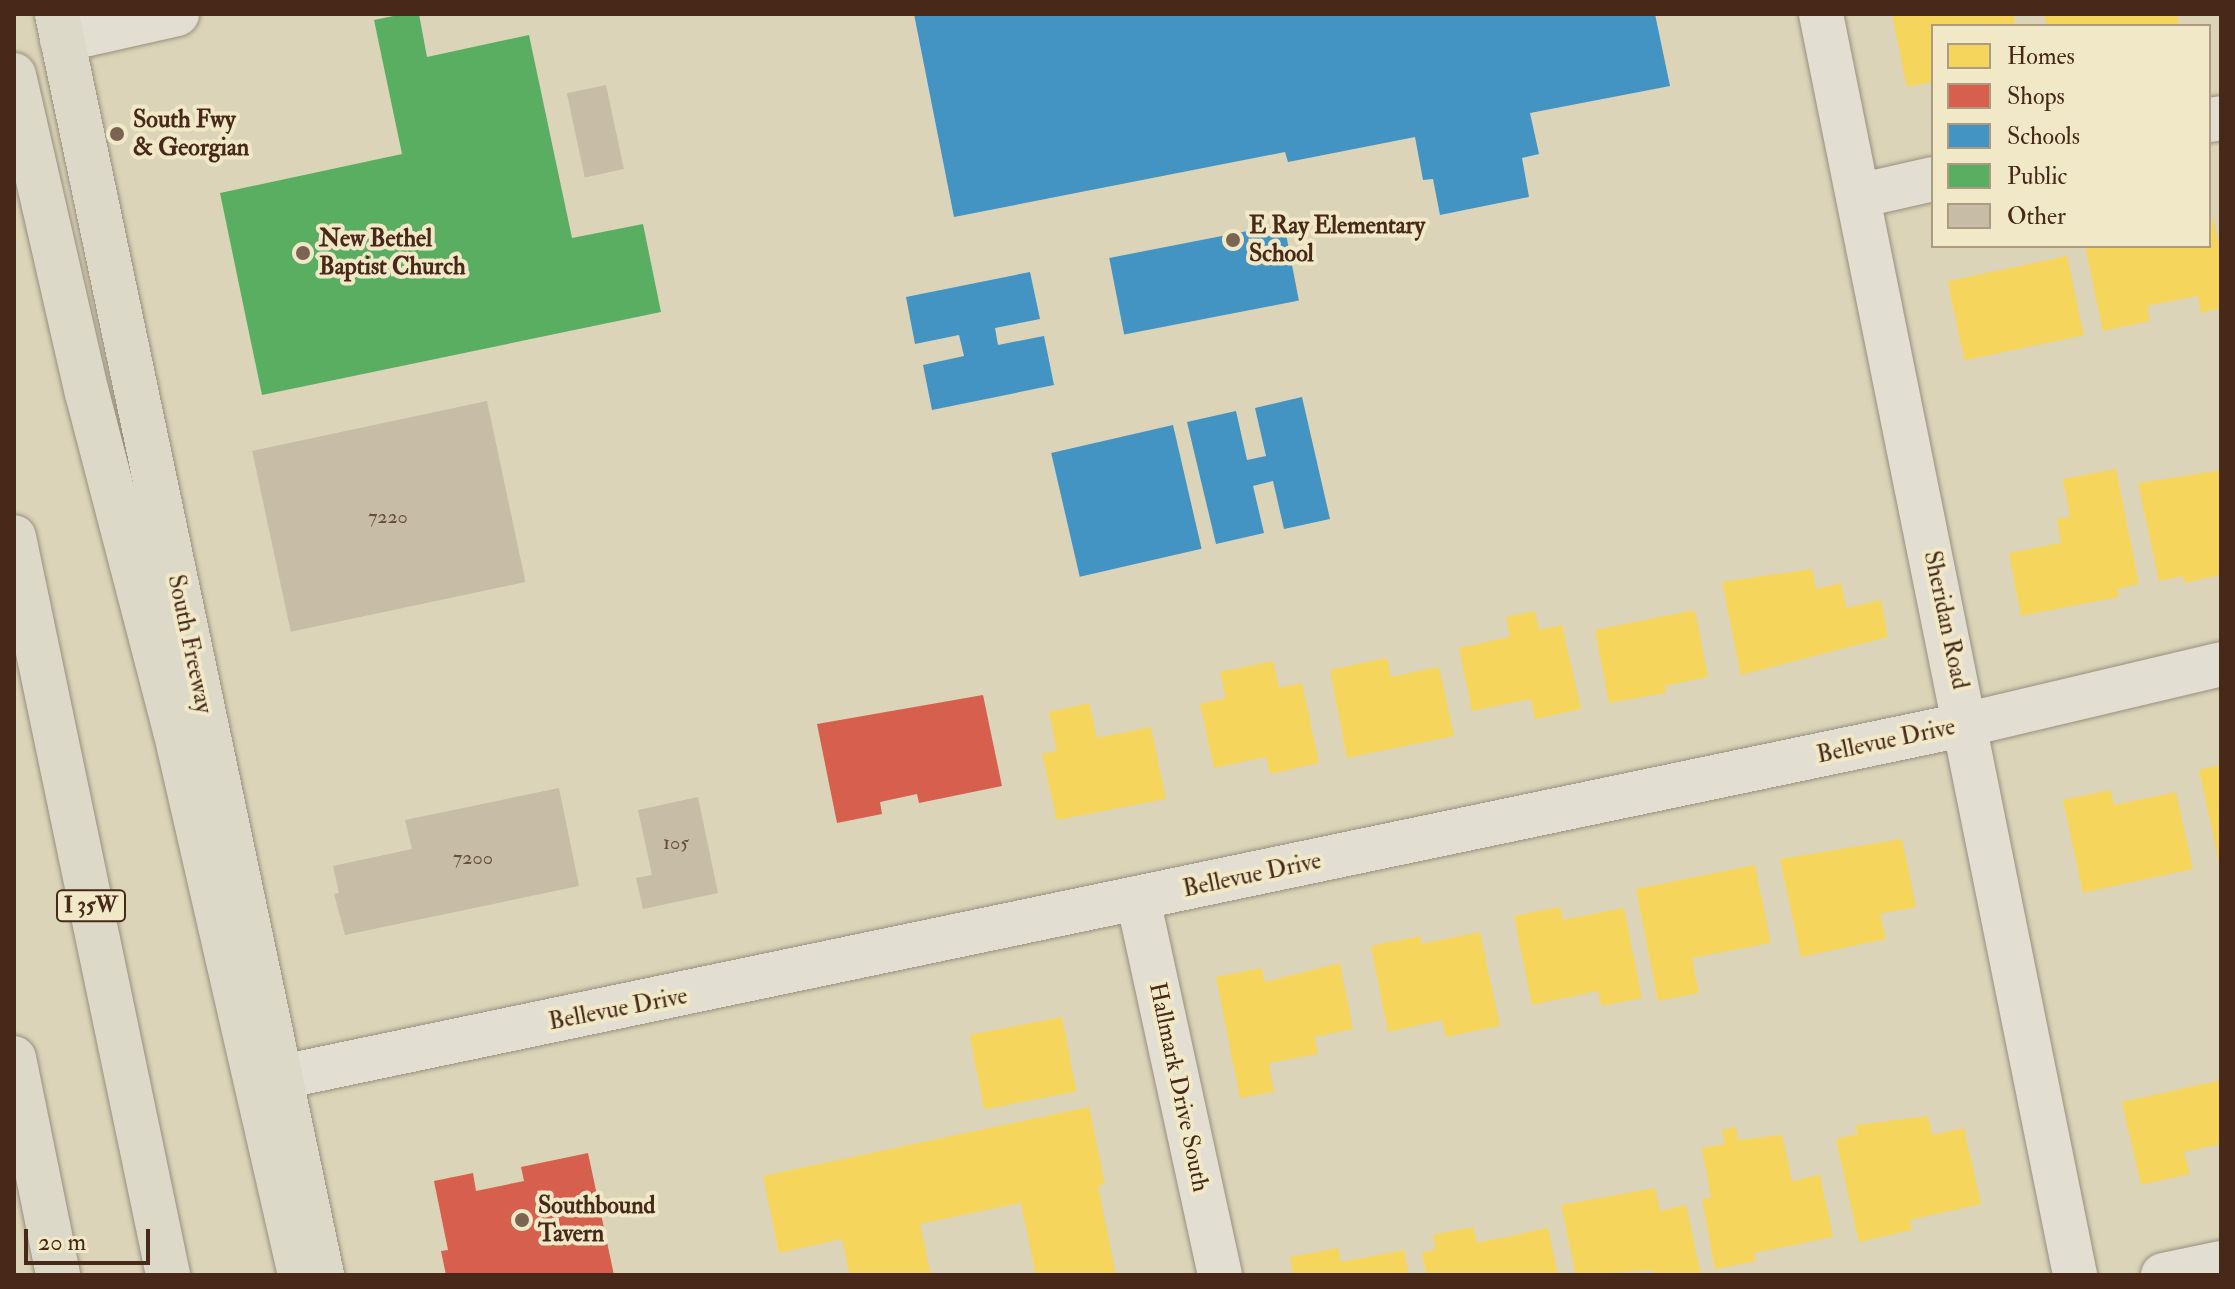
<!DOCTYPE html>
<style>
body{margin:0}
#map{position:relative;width:2235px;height:1289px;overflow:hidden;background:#dbd4b8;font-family:"IM FELL Double Pica",serif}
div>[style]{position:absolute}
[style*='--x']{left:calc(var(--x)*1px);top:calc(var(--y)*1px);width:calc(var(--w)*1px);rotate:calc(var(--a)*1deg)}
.homes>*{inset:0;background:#f6d55c;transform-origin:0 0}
.shops>*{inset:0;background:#d6604d}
.schools>*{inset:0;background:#4393c3;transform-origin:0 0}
.public>*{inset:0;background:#5aae61}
.building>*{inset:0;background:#c7bca6;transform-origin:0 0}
.roads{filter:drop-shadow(0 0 2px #978f7e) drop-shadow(0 0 2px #978f7e)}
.minor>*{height:44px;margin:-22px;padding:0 22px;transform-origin:22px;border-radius:22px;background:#e2ded1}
.major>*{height:44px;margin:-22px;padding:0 22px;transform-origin:22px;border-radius:22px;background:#ddd9c9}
.highway>*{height:44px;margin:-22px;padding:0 22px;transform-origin:22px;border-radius:22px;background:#ddd9c9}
.dots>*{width:22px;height:22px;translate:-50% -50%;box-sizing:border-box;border:4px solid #f1e8c7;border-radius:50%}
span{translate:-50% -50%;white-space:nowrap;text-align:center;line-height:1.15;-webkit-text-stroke:8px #f1e8c7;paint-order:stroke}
.number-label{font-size:20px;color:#684e3d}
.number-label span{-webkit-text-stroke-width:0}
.shield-label span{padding:2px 6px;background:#f1e8c7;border:2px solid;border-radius:6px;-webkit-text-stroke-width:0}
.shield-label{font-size:22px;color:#472819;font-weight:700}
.poi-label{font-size:24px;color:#472819;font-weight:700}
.left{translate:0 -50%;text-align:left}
.street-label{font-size:24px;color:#472819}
.frame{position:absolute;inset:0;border:16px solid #472819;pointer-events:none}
.legend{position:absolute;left:1931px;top:24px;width:280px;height:224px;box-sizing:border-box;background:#f1e8c7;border:2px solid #ad9b81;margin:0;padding:10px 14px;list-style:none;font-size:24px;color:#472819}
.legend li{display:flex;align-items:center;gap:16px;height:40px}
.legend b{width:40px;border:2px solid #ad9b81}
.scale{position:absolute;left:24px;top:1229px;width:126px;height:36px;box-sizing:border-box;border:4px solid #472819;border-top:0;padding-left:10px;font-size:24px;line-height:28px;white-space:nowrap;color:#472819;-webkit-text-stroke:6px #f1e8c7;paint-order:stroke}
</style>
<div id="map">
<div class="homes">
<i style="clip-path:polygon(1892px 14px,2014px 14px,2016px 26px,1933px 26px,1933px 82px,1907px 87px)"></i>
<i style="clip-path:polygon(2044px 14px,2177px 14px,2179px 24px,2047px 26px)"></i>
<i style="clip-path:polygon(2213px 216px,2221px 256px,2221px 308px,2201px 313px,2198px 296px,2147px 306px,2150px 321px,2103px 331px,2085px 246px,2209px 246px)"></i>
<i style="left:2067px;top:256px;width:81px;height:122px;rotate:78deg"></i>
<i style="clip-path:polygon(2116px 469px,2139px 584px,2117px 589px,2119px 597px,2021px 616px,2009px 553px,2061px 543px,2057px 519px,2070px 517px,2063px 479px)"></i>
<i style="clip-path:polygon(2221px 470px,2221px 575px,2184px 583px,2183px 576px,2159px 581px,2138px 483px)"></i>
<i style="clip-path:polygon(1812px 569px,1816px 589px,1841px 583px,1846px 608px,1881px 600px,1888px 637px,1741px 675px,1722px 582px)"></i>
<i style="clip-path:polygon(1695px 610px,1708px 677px,1665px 686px,1666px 693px,1609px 703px,1595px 630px)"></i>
<i style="clip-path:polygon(1535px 611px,1539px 630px,1562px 625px,1581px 709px,1535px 719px,1531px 699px,1472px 711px,1459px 648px,1510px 637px,1506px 617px)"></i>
<i style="clip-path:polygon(1387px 658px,1391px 677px,1439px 667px,1454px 736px,1347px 758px,1330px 670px)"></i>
<i style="clip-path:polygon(1273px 661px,1279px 688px,1302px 683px,1319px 763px,1270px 774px,1266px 757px,1214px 768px,1200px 704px,1226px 698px,1220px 672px)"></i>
<i style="clip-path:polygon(1089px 703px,1097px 738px,1151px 727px,1166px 799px,1057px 820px,1042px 754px,1057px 751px,1049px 712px)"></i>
<i style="clip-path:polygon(2221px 765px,2221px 866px,2220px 866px,2199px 770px)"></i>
<i style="clip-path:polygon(2111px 790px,2114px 805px,2176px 792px,2193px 869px,2083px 893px,2063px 800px)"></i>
<i style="clip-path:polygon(1902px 839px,1916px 907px,1880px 914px,1886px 939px,1801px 957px,1780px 859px)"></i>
<i style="clip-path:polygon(1755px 865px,1771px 943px,1692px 958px,1699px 993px,1658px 1001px,1636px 889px)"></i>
<i style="clip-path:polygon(1560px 907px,1563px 920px,1624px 908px,1642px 998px,1602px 1006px,1598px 991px,1532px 1005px,1514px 916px)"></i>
<i style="clip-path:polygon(1480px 932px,1500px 1026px,1446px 1037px,1442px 1020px,1388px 1032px,1371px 946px,1420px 936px,1421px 944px)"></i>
<i style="clip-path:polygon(1340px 963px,1353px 1029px,1314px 1037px,1318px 1054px,1269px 1063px,1274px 1092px,1240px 1098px,1216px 977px,1262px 968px,1265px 982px)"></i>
<i style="left:1062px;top:1017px;width:76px;height:94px;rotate:79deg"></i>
<i style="clip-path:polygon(2221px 1080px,2221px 1144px,2184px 1152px,2190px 1174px,2141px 1185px,2122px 1102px)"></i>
<i style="clip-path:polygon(1089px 1107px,1105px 1184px,1098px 1186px,1116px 1275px,1036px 1275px,1021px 1203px,920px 1224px,931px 1275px,850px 1275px,842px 1239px,779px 1253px,763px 1176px)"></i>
<i style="clip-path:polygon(1928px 1116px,1932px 1135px,1964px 1128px,1981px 1204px,1910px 1220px,1912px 1230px,1859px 1242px,1836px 1139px,1858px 1134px,1856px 1125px)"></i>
<i style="clip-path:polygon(1736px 1127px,1738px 1140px,1782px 1135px,1792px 1181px,1820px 1175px,1833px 1237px,1754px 1253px,1756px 1261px,1715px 1269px,1702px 1199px,1711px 1198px,1702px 1148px,1725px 1144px,1722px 1130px)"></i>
<i style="clip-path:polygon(1655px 1188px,1660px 1211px,1686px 1205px,1701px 1275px,1654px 1275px,1653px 1270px,1576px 1275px,1561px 1205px)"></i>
<i style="clip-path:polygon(1473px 1227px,1477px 1243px,1548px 1228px,1558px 1275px,1427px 1275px,1422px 1253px,1436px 1249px,1433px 1235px)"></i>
<i style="clip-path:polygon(1338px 1248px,1341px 1262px,1404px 1250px,1409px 1275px,1293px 1275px,1290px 1257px)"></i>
</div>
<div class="shops">
<i style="clip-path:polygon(983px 695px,1002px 786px,919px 803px,917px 794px,880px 802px,882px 814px,837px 823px,817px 724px)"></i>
<i style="clip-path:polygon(588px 1153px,614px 1275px,446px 1275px,441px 1251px,448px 1250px,434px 1181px,473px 1173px,476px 1191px,524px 1181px,521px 1167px)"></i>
</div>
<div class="schools">
<i style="clip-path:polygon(914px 14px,1655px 14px,1670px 86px,1530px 113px,1539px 154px,1522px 158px,1529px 197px,1440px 215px,1433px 179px,1423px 180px,1415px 137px,1288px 162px,1285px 152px,954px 217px)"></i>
<i style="left:1284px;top:224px;width:78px;height:178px;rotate:79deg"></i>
<i style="clip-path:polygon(1030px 272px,1040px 319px,995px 328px,998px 345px,1044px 336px,1054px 385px,932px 410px,923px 365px,964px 356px,959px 335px,915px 344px,906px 297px)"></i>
<i style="clip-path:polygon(1302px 397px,1330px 519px,1284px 529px,1273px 481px,1253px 486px,1264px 533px,1216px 544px,1187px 422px,1236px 411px,1247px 460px,1266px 456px,1255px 408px)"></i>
<i style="left:1173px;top:425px;width:127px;height:125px;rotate:77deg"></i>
</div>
<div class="public">
<i style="clip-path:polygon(403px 14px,419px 14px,427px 57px,529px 35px,572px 238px,643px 224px,661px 312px,262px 395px,220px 193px,402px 154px,374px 20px)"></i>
</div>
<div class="building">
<i style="left:606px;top:85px;width:86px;height:40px;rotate:78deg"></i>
<i style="left:487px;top:401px;width:185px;height:240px;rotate:78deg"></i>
<i style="clip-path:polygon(559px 788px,579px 886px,345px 935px,334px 894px,339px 893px,333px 866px,412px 849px,405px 820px)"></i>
<i style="clip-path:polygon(698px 797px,718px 893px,643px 909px,636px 878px,652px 875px,638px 810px)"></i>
</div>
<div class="roads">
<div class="minor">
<i style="--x:1821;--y:14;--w:1286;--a:78.61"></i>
<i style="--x:62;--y:40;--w:118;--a:-12.7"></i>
<i style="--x:2209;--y:120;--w:12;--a:-9"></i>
<i style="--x:1858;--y:196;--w:77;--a:-12.8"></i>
<i style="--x:1138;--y:899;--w:385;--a:77.7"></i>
<i style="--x:282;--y:1077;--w:1723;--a:-11.83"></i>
<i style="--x:1968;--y:724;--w:260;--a:-13.3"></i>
<i style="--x:2163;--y:1275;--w:59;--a:-11.7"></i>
</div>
<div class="major">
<i style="--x:57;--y:14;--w:1289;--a:78.13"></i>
</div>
<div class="highway">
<i style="--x:14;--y:75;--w:326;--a:77.1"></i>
<i style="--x:87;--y:393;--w:348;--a:75.4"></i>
<i style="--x:175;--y:730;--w:559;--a:77.08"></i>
<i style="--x:14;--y:537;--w:754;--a:78.21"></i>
<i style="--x:14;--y:1058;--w:221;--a:78.5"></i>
</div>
</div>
<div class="dots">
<i style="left:117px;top:134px;background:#7b6451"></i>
<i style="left:1233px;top:240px;background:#7b6451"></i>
<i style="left:303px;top:253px;background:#7b6451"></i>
<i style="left:522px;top:1220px;background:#7b6451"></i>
</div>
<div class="number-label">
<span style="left:388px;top:516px">7220</span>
<span style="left:676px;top:842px">105</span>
<span style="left:473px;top:857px">7200</span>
</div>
<div class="shield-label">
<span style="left:91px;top:906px">I 35W</span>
</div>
<div class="poi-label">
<span class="left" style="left:133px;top:134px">South Fwy<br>&amp; Georgian</span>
<span class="left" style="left:1249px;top:240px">E Ray Elementary<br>School</span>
<span class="left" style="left:319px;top:253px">New Bethel<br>Baptist Church</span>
<span class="left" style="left:538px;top:1220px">Southbound<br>Tavern</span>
</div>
<div class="street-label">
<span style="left:1946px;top:620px;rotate:78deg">Sheridan Road</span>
<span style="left:190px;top:644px;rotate:78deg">South Freeway</span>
<span style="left:1886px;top:741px;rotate:-12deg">Bellevue Drive</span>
<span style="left:1252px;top:875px;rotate:-12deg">Bellevue Drive</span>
<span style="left:618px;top:1009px;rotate:-11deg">Bellevue Drive</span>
<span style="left:1179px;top:1087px;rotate:78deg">Hallmark Drive South</span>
</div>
<div class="frame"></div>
<ul class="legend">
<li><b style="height:22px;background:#f6d55c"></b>Homes</li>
<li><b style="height:22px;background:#d6604d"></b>Shops</li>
<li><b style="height:22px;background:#4393c3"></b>Schools</li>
<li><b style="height:22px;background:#5aae61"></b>Public</li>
<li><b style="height:22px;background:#c7bca6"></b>Other</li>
</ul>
<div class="scale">20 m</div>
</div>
